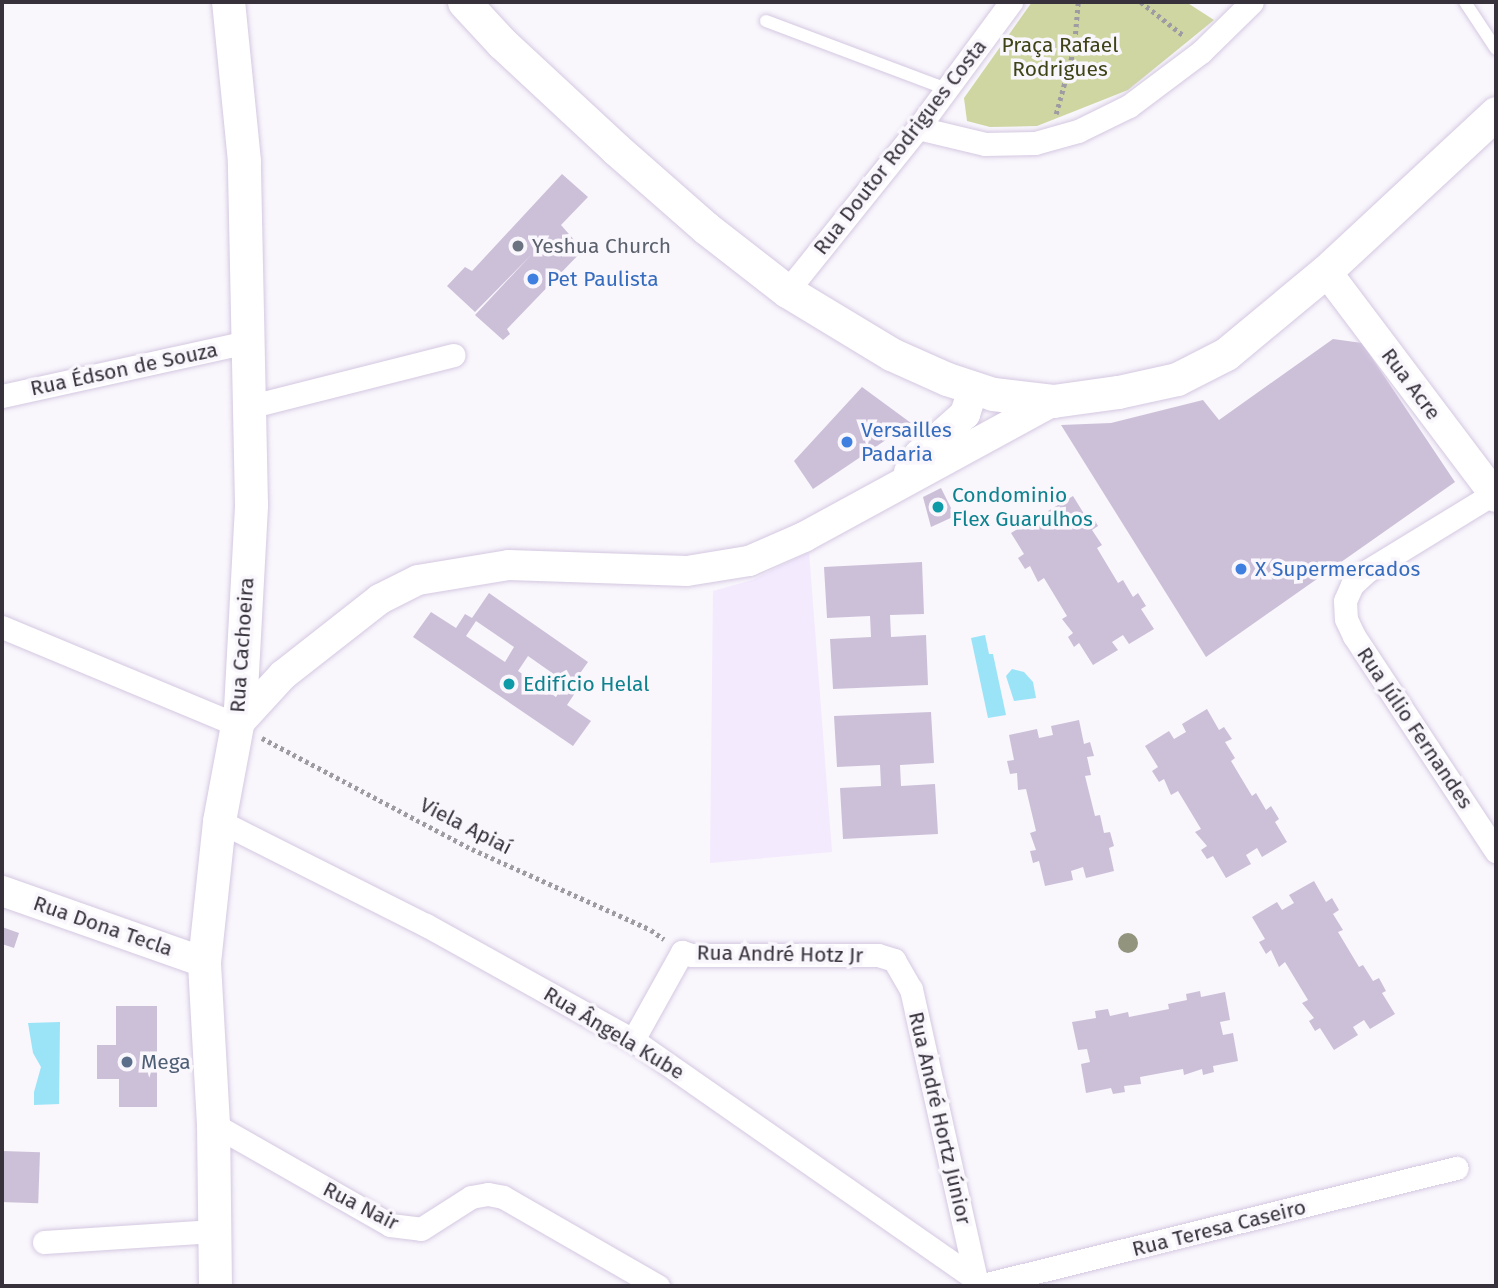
<!DOCTYPE html>
<meta charset="utf-8">
<style>
body{margin:0}
#map{position:relative;width:1498px;height:1288px;overflow:hidden;background:#f9f6fc;font-family:"Fira Sans",sans-serif}
div>[style]{position:absolute}
[style*='--x']{left:calc(var(--x)*1px);top:calc(var(--y)*1px);width:calc(var(--w)*1px);rotate:calc(var(--a)*1deg)}
.built>*{inset:0;background:#f3eafe}
.green>*{inset:0;background:#cfd6a1}
.water>*{inset:0;background:#9be4f8}
.building>*{inset:0;background:#ccc0d9;transform-origin:0 0}
.path>*{height:4.5px;margin-top:-2.25px;transform-origin:0;background:repeating-linear-gradient(90deg,#9f9ba3 0 3.5px,transparent 0 7px)}
.roads{filter:drop-shadow(0 0 2px #d4c8e1) drop-shadow(0 0 2px #d4c8e1)}
.service>*{height:12px;margin:-6px;padding:0 6px;transform-origin:6px;border-radius:6px;background:#fff}
.minor>*{height:23px;margin:-11.5px;padding:0 11.5px;transform-origin:11.5px;border-radius:11.5px;background:#fff}
.tertiary>*{height:30px;margin:-15px;padding:0 15px;transform-origin:15px;border-radius:15px;background:#fff}
.secondary>*{height:33px;margin:-16.5px;padding:0 16.5px;transform-origin:16.5px;border-radius:16.5px;background:#fff}
.trees>*{width:20px;height:20px;margin:-10px;border-radius:50%;background:#93947e}
.dots>*{width:19px;height:19px;translate:-50% -50%;box-sizing:border-box;border:4px solid #f9f6fc;border-radius:50%}
span{translate:-50% -50%;white-space:nowrap;text-align:center;line-height:1.15;-webkit-text-stroke:7px #f9f6fc;paint-order:stroke}
.park-label{font-size:21px;color:#3f4317}
.street-label{font-size:21px;color:#36313b}
.worship-label{font-size:21px;color:#5b616d}
.left{translate:0 -50%;text-align:left}
.shop-label{font-size:21px;color:#366cbe}
.culture-label{font-size:21px;color:#0d838f}
.service-label{font-size:21px;color:#4e5e75}
.frame{position:absolute;inset:0;border:4px solid #36313b;pointer-events:none}
</style>
<div id="map">
<div class="built">
<i style="clip-path:polygon(809px 552px,832px 852px,710px 863px,713px 591px,752px 580px)"></i>
</div>
<div class="green">
<i style="clip-path:polygon(1032px 2px,1186px 2px,1214px 20px,1128px 90px,1037px 126px,990px 127px,967px 121px,964px 98px)"></i>
</div>
<div class="water">
<i style="clip-path:polygon(985px 635px,989px 654px,993px 654px,1006px 715px,988px 718px,971px 638px)"></i>
<i style="clip-path:polygon(1012px 669px,1024px 672px,1033px 682px,1036px 698px,1014px 701px,1006px 676px)"></i>
<i style="clip-path:polygon(60px 1022px,59px 1104px,34px 1105px,34px 1092px,41px 1067px,33px 1053px,28px 1023px)"></i>
</div>
<div class="building">
<i style="clip-path:polygon(562px 174px,588px 197px,561px 225px,583px 250px,507px 329px,510px 334px,503px 340px,475px 315px,532px 254px,475px 312px,447px 286px,465px 267px,472px 271px)"></i>
<i style="clip-path:polygon(1333px 339px,1362px 343px,1455px 482px,1206px 657px,1061px 425px,1111px 423px,1203px 400px,1219px 420px)"></i>
<i style="clip-path:polygon(862px 387px,911px 423px,813px 489px,794px 461px)"></i>
<i style="clip-path:polygon(941px 488px,955px 516px,931px 527px,923px 497px)"></i>
<i style="clip-path:polygon(1073px 496px,1086px 517px,1091px 514px,1098px 526px,1092px 530px,1102px 545px,1097px 548px,1118px 583px,1123px 580px,1133px 597px,1138px 593px,1146px 606px,1141px 609px,1154px 629px,1129px 644px,1123px 635px,1112px 642px,1118px 650px,1093px 665px,1079px 643px,1074px 647px,1068px 637px,1073px 633px,1062px 619px,1067px 616px,1044px 578px,1038px 582px,1030px 566px,1025px 569px,1018px 558px,1024px 554px,1011px 533px,1036px 518px,1041px 526px,1053px 519px,1048px 511px)"></i>
<i style="clip-path:polygon(922px 562px,924px 614px,890px 615px,891px 637px,926px 635px,928px 685px,833px 689px,830px 639px,871px 637px,870px 616px,827px 618px,824px 567px)"></i>
<i style="clip-path:polygon(evenodd,489px 593px,588px 662px,571px 686px,577px 690px,567px 705px,591px 721px,573px 746px,413px 637px,431px 612px,456px 628px,465px 614px,472px 618px,489px 593px,476px 621px,514px 647px,505px 662px,466px 636px,476px 621px,489px 593px,528px 656px,565px 682px,556px 697px,518px 671px,528px 656px)"></i>
<i style="clip-path:polygon(1207px 709px,1219px 730px,1224px 727px,1232px 739px,1225px 742px,1235px 758px,1231px 761px,1252px 796px,1256px 793px,1266px 810px,1271px 806px,1279px 819px,1275px 822px,1287px 842px,1262px 857px,1257px 848px,1246px 855px,1251px 864px,1226px 878px,1213px 856px,1207px 859px,1201px 850px,1207px 846px,1195px 832px,1201px 829px,1178px 791px,1171px 795px,1164px 779px,1159px 782px,1152px 771px,1158px 767px,1145px 746px,1169px 731px,1174px 739px,1186px 732px,1182px 724px)"></i>
<i style="clip-path:polygon(931px 712px,934px 763px,900px 765px,901px 786px,935px 784px,938px 834px,843px 839px,840px 788px,881px 786px,880px 765px,837px 767px,834px 716px)"></i>
<i style="clip-path:polygon(1079px 720px,1084px 744px,1090px 742px,1094px 756px,1087px 757px,1091px 775px,1085px 776px,1095px 816px,1100px 815px,1104px 833px,1110px 832px,1114px 846px,1109px 848px,1114px 871px,1086px 878px,1083px 867px,1071px 871px,1073px 880px,1045px 886px,1039px 861px,1033px 863px,1030px 851px,1036px 850px,1030px 833px,1036px 831px,1026px 789px,1018px 790px,1017px 773px,1010px 774px,1007px 761px,1014px 760px,1009px 735px,1037px 729px,1039px 738px,1053px 735px,1051px 726px)"></i>
<i style="clip-path:polygon(1314px 881px,1326px 902px,1332px 898px,1339px 910px,1333px 914px,1343px 930px,1338px 932px,1359px 967px,1363px 965px,1373px 981px,1379px 978px,1386px 991px,1382px 993px,1395px 1014px,1370px 1029px,1364px 1020px,1353px 1027px,1358px 1035px,1334px 1050px,1320px 1028px,1315px 1031px,1309px 1021px,1314px 1018px,1302px 1003px,1308px 1000px,1285px 962px,1279px 967px,1271px 950px,1266px 954px,1259px 942px,1265px 939px,1252px 917px,1277px 902px,1282px 910px,1294px 903px,1289px 895px)"></i>
<i style="clip-path:polygon(2px 927px,19px 933px,14px 948px,2px 944px)"></i>
<i style="clip-path:polygon(1200px 991px,1201px 997px,1225px 992px,1230px 1020px,1220px 1022px,1223px 1035px,1233px 1033px,1238px 1061px,1213px 1066px,1214px 1072px,1203px 1075px,1202px 1069px,1184px 1075px,1183px 1069px,1140px 1077px,1141px 1084px,1124px 1086px,1125px 1092px,1113px 1094px,1111px 1088px,1086px 1093px,1081px 1064px,1090px 1062px,1087px 1049px,1078px 1050px,1072px 1022px,1096px 1018px,1095px 1011px,1108px 1009px,1110px 1016px,1128px 1012px,1129px 1017px,1169px 1009px,1168px 1004px,1187px 1000px,1186px 994px)"></i>
<i style="clip-path:polygon(116px 1006px,157px 1006px,157px 1107px,119px 1107px,119px 1079px,97px 1079px,97px 1045px,116px 1045px)"></i>
<i style="left:2px;top:1151px;width:38px;height:51px;rotate:2deg"></i>
</div>
<div class="path">
<i style="--x:1141;--y:2;--w:53;--a:38.2"></i>
<i style="--x:1056;--y:114;--w:68;--a:-74.7"></i>
<i style="--x:1074;--y:48;--w:46;--a:-85"></i>
<i style="--x:262;--y:738;--w:238;--a:27.9"></i>
<i style="--x:472;--y:849;--w:196;--a:24.3"></i>
<i style="--x:651;--y:930;--w:16;--a:35"></i>
</div>
<div class="roads">
<div class="service">
<i style="--x:1465;--y:2;--w:56;--a:56.6"></i>
<i style="--x:766;--y:21;--w:193;--a:20.6"></i>
</div>
<div class="minor">
<i style="--x:918;--y:128;--w:69;--a:13.4"></i>
<i style="--x:985;--y:144;--w:50;--a:-1.1"></i>
<i style="--x:1035;--y:143;--w:45;--a:-15.6"></i>
<i style="--x:1078;--y:131;--w:57;--a:-26.1"></i>
<i style="--x:1129;--y:106;--w:90;--a:-36.9"></i>
<i style="--x:1201;--y:52;--w:71;--a:-44.4"></i>
<i style="--x:787;--y:291;--w:209;--a:-51.2"></i>
<i style="--x:918;--y:128;--w:157;--a:-53.6"></i>
<i style="--x:2;--y:396;--w:251;--a:-12.4"></i>
<i style="--x:248;--y:407;--w:212;--a:-14.2"></i>
<i style="--x:1496;--y:492;--w:151;--a:148.5"></i>
<i style="--x:1367;--y:571;--w:21;--a:137"></i>
<i style="--x:1352;--y:585;--w:17;--a:114"></i>
<i style="--x:1345;--y:601;--w:18;--a:87"></i>
<i style="--x:1346;--y:619;--w:19;--a:65"></i>
<i style="--x:1354;--y:636;--w:258;--a:56.6"></i>
<i style="--x:2;--y:627;--w:255;--a:22.6"></i>
<i style="--x:219;--y:821;--w:232;--a:26.7"></i>
<i style="--x:426;--y:925;--w:237;--a:29.1"></i>
<i style="--x:633;--y:1040;--w:430;--a:34.9"></i>
<i style="--x:633;--y:1040;--w:101;--a:-60.9"></i>
<i style="--x:682;--y:952;--w:10;--a:17"></i>
<i style="--x:692;--y:955;--w:186;--a:0"></i>
<i style="--x:878;--y:955;--w:17;--a:17"></i>
<i style="--x:894;--y:960;--w:34;--a:60"></i>
<i style="--x:911;--y:989;--w:298;--a:77.4"></i>
<i style="--x:213;--y:1124;--w:204;--a:29.7"></i>
<i style="--x:390;--y:1225;--w:31;--a:7"></i>
<i style="--x:421;--y:1229;--w:59;--a:-32.6"></i>
<i style="--x:471;--y:1197;--w:17;--a:-10"></i>
<i style="--x:488;--y:1194;--w:15;--a:11"></i>
<i style="--x:503;--y:1197;--w:179;--a:29.9"></i>
<i style="--x:44;--y:1242;--w:170;--a:-3.7"></i>
<i style="--x:979;--y:1286;--w:492;--a:-13.9"></i>
</div>
<div class="tertiary">
<i style="--x:1326;--y:271;--w:283;--a:53"></i>
<i style="--x:909;--y:472;--w:20;--a:-60"></i>
<i style="--x:919;--y:455;--w:62;--a:-41.7"></i>
<i style="--x:965;--y:414;--w:16;--a:-72"></i>
<i style="--x:970;--y:399;--w:13;--a:-103"></i>
<i style="--x:237;--y:725;--w:68;--a:-47.4"></i>
<i style="--x:283;--y:675;--w:123;--a:-38.1"></i>
<i style="--x:380;--y:599;--w:42;--a:-26.6"></i>
<i style="--x:418;--y:580;--w:92;--a:-9.4"></i>
<i style="--x:509;--y:565;--w:178;--a:1.9"></i>
<i style="--x:687;--y:571;--w:63;--a:-9.2"></i>
<i style="--x:749;--y:561;--w:60;--a:-23.6"></i>
<i style="--x:804;--y:537;--w:284;--a:-28.6"></i>
<i style="--x:2;--y:891;--w:214;--a:19.4"></i>
</div>
<div class="secondary">
<i style="--x:464;--y:2;--w:56;--a:47.2"></i>
<i style="--x:502;--y:43;--w:156;--a:42.9"></i>
<i style="--x:616;--y:149;--w:120;--a:41.3"></i>
<i style="--x:706;--y:228;--w:103;--a:37.9"></i>
<i style="--x:787;--y:291;--w:122;--a:31.2"></i>
<i style="--x:891;--y:354;--w:61;--a:24.1"></i>
<i style="--x:947;--y:379;--w:48;--a:18.1"></i>
<i style="--x:993;--y:394;--w:60;--a:6.7"></i>
<i style="--x:1053;--y:401;--w:66;--a:-7.9"></i>
<i style="--x:1118;--y:392;--w:60;--a:-12.4"></i>
<i style="--x:1177;--y:379;--w:55;--a:-27"></i>
<i style="--x:1226;--y:354;--w:130;--a:-39.7"></i>
<i style="--x:1326;--y:271;--w:232;--a:-42.9"></i>
<i style="--x:215;--y:1286;--w:162;--a:-90.7"></i>
<i style="--x:213;--y:1124;--w:162;--a:-93.2"></i>
<i style="--x:204;--y:962;--w:142;--a:-83.9"></i>
<i style="--x:219;--y:821;--w:114;--a:-79.4"></i>
<i style="--x:240;--y:709;--w:205;--a:-86.9"></i>
<i style="--x:251;--y:504;--w:343;--a:-91.2"></i>
<i style="--x:244;--y:161;--w:160;--a:-95.7"></i>
</div>
</div>
<div class="trees">
<i style="left:1128px;top:943px"></i>
</div>
<div class="dots">
<i style="left:518px;top:246px;background:#6b7280"></i>
<i style="left:533px;top:279px;background:#3f7fe0"></i>
<i style="left:847px;top:442px;background:#3f7fe0"></i>
<i style="left:938px;top:507px;background:#0f9aa8"></i>
<i style="left:1241px;top:569px;background:#3f7fe0"></i>
<i style="left:509px;top:684px;background:#0f9aa8"></i>
<i style="left:127px;top:1062px;background:#5c6f8a"></i>
</div>
<div class="park-label">
<span style="left:1060px;top:57px">Praça Rafael<br>Rodrigues</span>
</div>
<div class="street-label">
<span style="left:900px;top:147px;rotate:-52deg">Rua Doutor Rodrigues Costa</span>
<span style="left:124px;top:369px;rotate:-12deg">Rua Édson de Souza</span>
<span style="left:1411px;top:384px;rotate:53deg">Rua Acre</span>
<span style="left:242px;top:645px;rotate:-86deg">Rua Cachoeira</span>
<span style="left:1415px;top:728px;rotate:56deg">Rua Júlio Fernandes</span>
<span style="left:466px;top:826px;rotate:27deg">Viela Apiaí</span>
<span style="left:103px;top:926px;rotate:19deg">Rua Dona Tecla</span>
<span style="left:780px;top:954px;rotate:1deg">Rua André Hotz Jr</span>
<span style="left:614px;top:1033px;rotate:31deg">Rua Ângela Kube</span>
<span style="left:940px;top:1118px;rotate:77deg">Rua André Hortz Júnior</span>
<span style="left:361px;top:1206px;rotate:27deg">Rua Nair</span>
<span style="left:1219px;top:1228px;rotate:-14deg">Rua Teresa Caseiro</span>
</div>
<div class="worship-label">
<span class="left" style="left:532px;top:246px">Yeshua Church</span>
</div>
<div class="shop-label">
<span class="left" style="left:547px;top:279px">Pet Paulista</span>
<span class="left" style="left:861px;top:442px">Versailles<br>Padaria</span>
<span class="left" style="left:1255px;top:569px">X Supermercados</span>
</div>
<div class="culture-label">
<span class="left" style="left:952px;top:507px">Condominio<br>Flex Guarulhos</span>
<span class="left" style="left:523px;top:684px">Edifício Helal</span>
</div>
<div class="service-label">
<span class="left" style="left:141px;top:1062px">Mega</span>
</div>
<div class="frame"></div>
</div>
